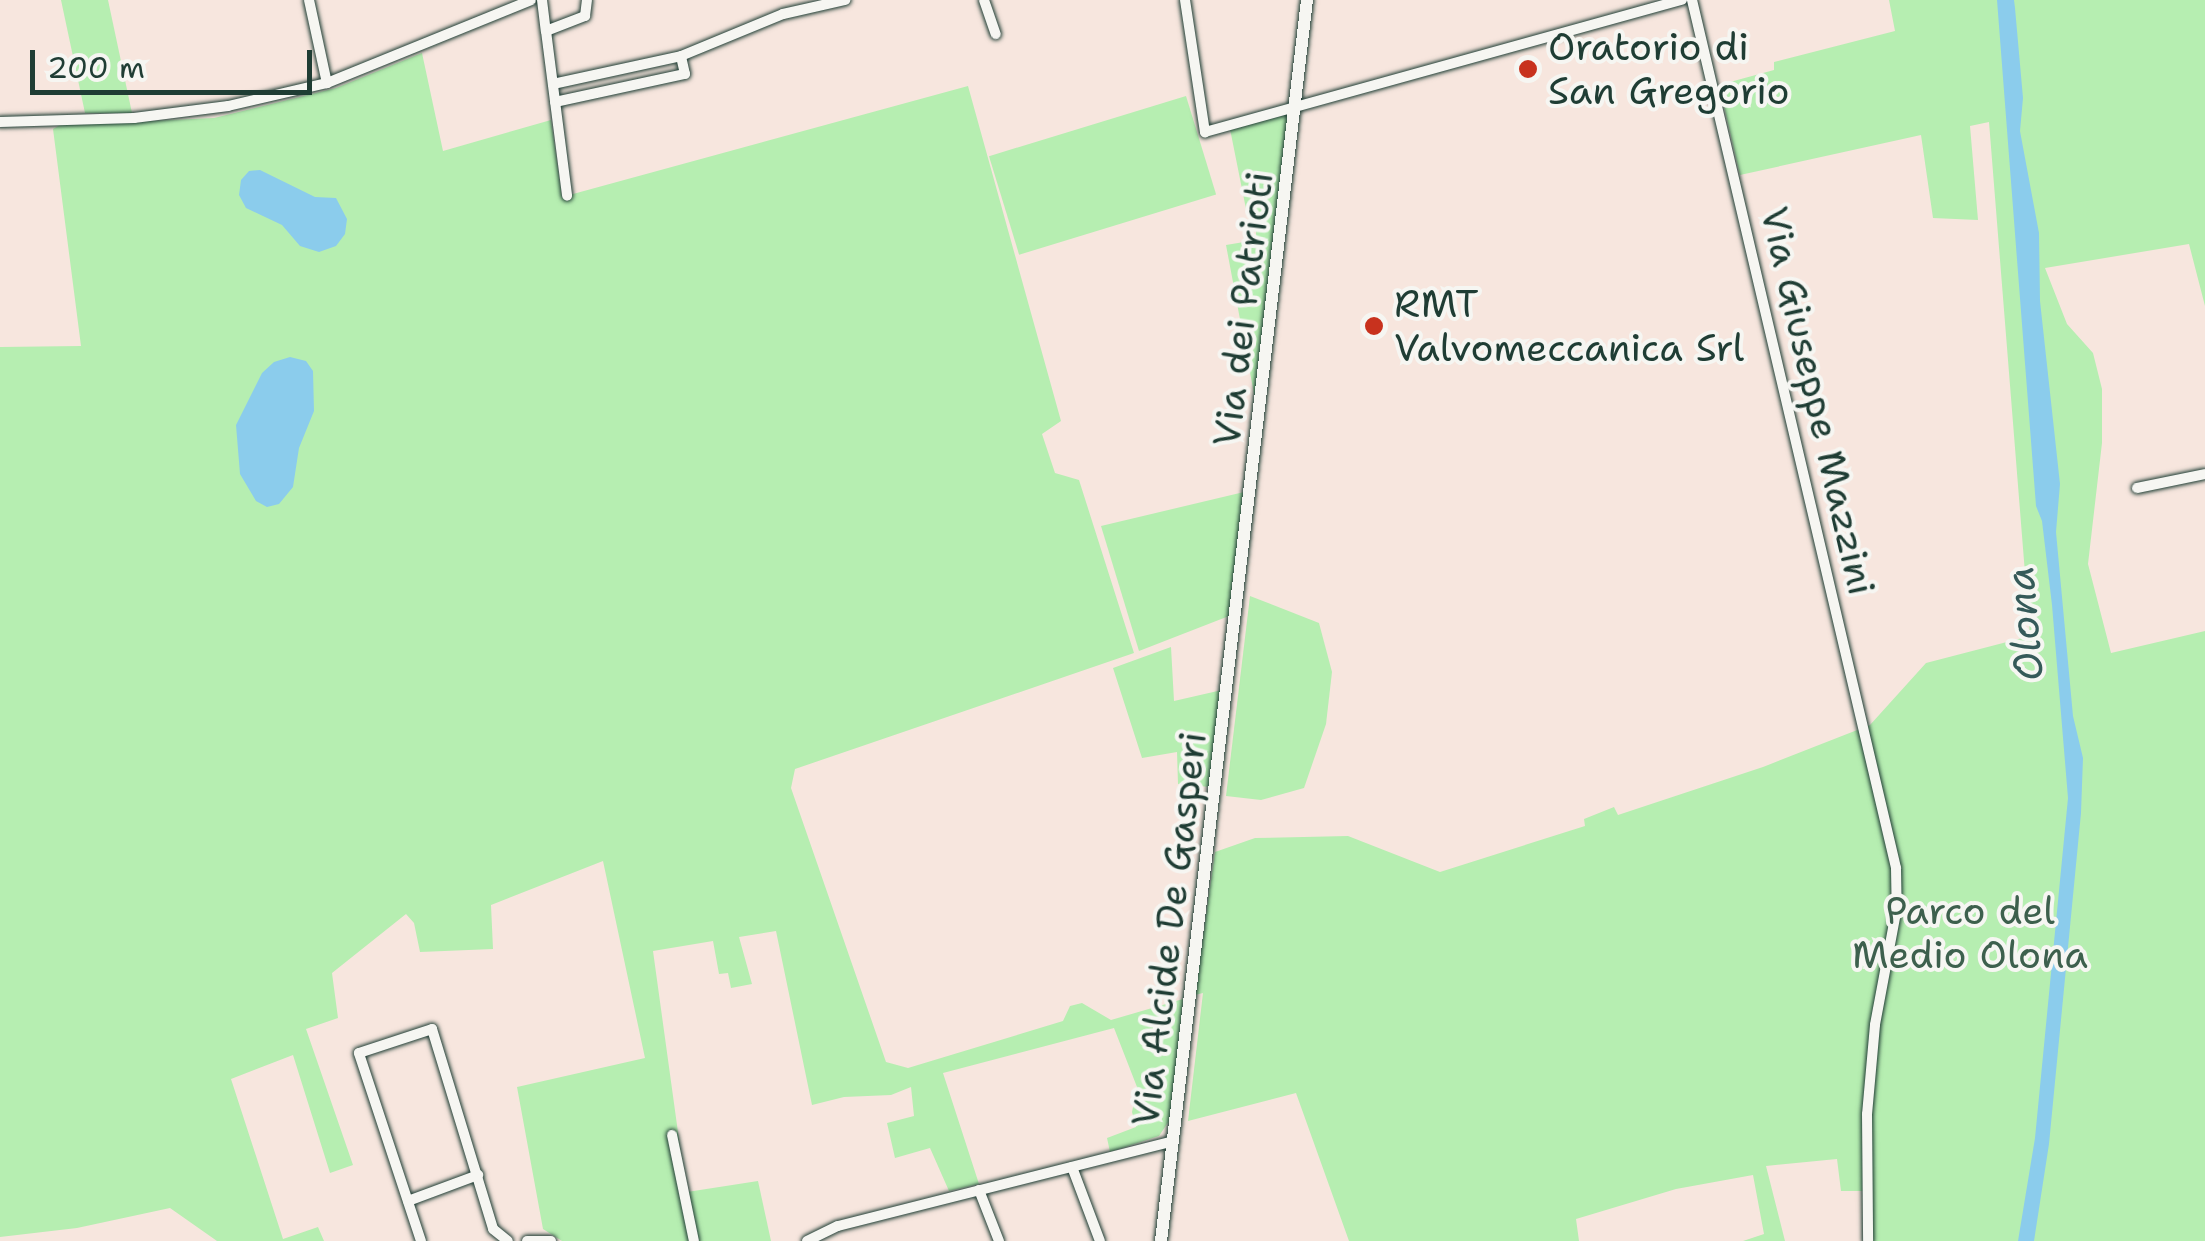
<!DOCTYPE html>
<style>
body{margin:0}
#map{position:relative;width:2205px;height:1241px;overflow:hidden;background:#f7e6de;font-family:"Shantell Sans",sans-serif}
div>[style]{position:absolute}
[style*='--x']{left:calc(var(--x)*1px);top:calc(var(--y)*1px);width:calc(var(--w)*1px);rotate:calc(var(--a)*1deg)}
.green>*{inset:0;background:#b6eeb1;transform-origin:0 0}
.water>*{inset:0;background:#8bccec}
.roads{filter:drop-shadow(0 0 2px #1f3d34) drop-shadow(0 0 2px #1f3d34)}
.minor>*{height:10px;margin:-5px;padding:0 5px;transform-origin:5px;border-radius:5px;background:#f6f6f2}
.tertiary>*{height:12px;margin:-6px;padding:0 6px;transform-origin:6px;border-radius:6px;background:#f6f6f2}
.dots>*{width:28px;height:28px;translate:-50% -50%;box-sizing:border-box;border:5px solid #f6f6f2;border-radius:50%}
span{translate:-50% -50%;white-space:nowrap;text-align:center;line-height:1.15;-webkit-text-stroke:8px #f6f6f2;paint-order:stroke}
.poi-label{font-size:38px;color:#1f3d34}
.left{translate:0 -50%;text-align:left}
.street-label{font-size:38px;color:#1f3d34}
.park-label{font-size:38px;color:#3d604d}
.water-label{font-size:40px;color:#355a59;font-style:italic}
.scale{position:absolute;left:30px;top:50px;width:282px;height:45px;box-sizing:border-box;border:5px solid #1f3d34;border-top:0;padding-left:12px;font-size:30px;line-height:35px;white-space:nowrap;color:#1f3d34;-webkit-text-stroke:8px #f6f6f2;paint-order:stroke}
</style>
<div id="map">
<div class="green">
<i style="clip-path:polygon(61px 0,108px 0,132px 113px,85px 113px)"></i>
<i style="clip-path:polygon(1889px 0,2205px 0,2205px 306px,2189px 244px,2045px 268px,2067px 324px,2093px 353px,2102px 389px,2102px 443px,2088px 564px,2111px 653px,2205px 631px,2205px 1241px,1868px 1241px,1865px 1191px,1841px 1191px,1837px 1159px,1766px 1166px,1785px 1241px,1743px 1241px,1764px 1234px,1753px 1175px,1676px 1189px,1576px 1219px,1579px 1241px,1349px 1241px,1296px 1093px,1188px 1121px,1203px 993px,1195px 995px,1215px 852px,1255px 838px,1348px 836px,1440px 872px,1585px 826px,1584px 819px,1614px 807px,1618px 815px,1763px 767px,1870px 725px,1926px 663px,2030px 636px,1989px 122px,1970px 126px,1978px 220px,1933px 218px,1921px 135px,1740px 175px,1719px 85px,1774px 70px,1774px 62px,1895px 31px)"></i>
<i style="clip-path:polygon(422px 53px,443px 151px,551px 120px,562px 197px,968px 86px,1061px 421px,1042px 434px,1055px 473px,1079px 480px,1134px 653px,795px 769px,791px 788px,886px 1062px,908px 1068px,1063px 1021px,1070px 1006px,1082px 1003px,1111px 1020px,1183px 999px,1171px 1118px,1159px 1136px,1110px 1152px,1107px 1138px,1136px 1127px,1132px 1112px,1137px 1087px,1114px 1028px,943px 1073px,979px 1184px,949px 1191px,930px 1148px,895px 1158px,887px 1123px,914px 1116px,911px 1087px,891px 1095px,844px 1097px,812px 1105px,776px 931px,739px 937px,752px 984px,731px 988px,728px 973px,719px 974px,713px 941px,653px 951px,693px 1241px,562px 1241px,543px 1229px,517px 1087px,645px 1058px,603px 861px,491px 905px,493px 949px,420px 952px,414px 923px,406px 914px,332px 973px,338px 1018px,306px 1029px,353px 1165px,330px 1173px,293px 1055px,231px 1079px,283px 1239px,318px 1227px,324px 1241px,217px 1241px,170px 1208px,77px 1228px,0 1237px,0 347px,81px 346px,53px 129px,60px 125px,214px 118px,336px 88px)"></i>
<i style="left:1186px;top:96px;width:103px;height:206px;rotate:73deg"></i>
<i style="clip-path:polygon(1288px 114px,1255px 399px,1226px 245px,1256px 240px,1256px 211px,1246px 209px,1230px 129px)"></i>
<i style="clip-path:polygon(1244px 492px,1229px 616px,1139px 651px,1101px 526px)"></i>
<i style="clip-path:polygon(1250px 596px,1319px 623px,1332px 672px,1326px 724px,1304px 788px,1261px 800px,1226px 796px)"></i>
<i style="clip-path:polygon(1171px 647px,1174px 701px,1222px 690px,1210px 787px,1178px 784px,1177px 752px,1142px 758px,1113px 668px)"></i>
<i style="clip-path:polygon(758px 1181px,771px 1241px,697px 1241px,687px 1192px)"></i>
</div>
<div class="water">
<i style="clip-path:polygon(1997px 0,2014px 0,2015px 8px,2023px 98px,2020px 131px,2039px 233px,2040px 301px,2060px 484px,2056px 532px,2073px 716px,2083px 758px,2081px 813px,2049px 1144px,2034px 1241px,2018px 1241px,2035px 1138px,2068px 798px,2052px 605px,2042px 521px,2036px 506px)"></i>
<i style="clip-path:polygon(260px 170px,315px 197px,336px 198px,347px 219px,345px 234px,336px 246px,319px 252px,300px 246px,282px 225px,246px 208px,239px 195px,241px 180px,249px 171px)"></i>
<i style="clip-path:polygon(290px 357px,306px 361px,313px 371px,314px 411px,299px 448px,293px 487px,279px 504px,267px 507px,256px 501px,240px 474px,236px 425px,262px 373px,274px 362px)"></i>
</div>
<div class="roads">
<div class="minor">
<i style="--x:309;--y:0;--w:85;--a:77.8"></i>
<i style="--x:542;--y:0;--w:31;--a:83"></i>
<i style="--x:546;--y:31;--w:42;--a:-21"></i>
<i style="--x:585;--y:16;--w:16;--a:-83"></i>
<i style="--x:984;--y:0;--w:36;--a:71"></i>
<i style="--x:1185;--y:0;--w:134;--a:81.4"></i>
<i style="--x:1205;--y:132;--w:495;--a:-15.5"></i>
<i style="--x:1692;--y:0;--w:892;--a:76.77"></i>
<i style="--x:1896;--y:868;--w:39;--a:89"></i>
<i style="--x:1897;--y:907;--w:120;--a:100.6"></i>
<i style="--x:1875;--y:1025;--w:89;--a:95.1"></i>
<i style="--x:1867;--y:1114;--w:127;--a:89.5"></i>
<i style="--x:546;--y:31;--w:166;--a:82.7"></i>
<i style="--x:553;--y:84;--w:131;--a:-12.3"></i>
<i style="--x:681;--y:56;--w:110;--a:-22.4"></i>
<i style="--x:783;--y:14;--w:64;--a:-12.7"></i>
<i style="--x:555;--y:102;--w:133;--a:-12.2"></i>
<i style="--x:685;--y:74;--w:18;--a:-103"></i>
<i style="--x:0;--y:122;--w:134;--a:-1.7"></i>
<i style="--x:134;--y:118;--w:95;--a:-7.3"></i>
<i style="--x:228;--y:106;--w:102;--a:-13.1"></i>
<i style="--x:327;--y:83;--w:220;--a:-22.1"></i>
<i style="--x:2137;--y:488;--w:69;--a:-11.6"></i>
<i style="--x:672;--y:1135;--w:108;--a:78.3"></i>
<i style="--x:1072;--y:1167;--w:79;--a:69.3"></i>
<i style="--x:979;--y:1190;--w:55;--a:68.6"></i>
<i style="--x:408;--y:1201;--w:75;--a:-20.4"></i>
<i style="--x:421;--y:1241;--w:198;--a:-108.3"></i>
<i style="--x:359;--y:1053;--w:77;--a:-18.2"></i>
<i style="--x:432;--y:1029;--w:209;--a:73"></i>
<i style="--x:493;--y:1229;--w:19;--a:39"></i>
<i style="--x:527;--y:1241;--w:24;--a:0"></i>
<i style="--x:807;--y:1241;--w:34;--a:-26"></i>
<i style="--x:838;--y:1226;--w:346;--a:-14.2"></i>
</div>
<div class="tertiary">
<i style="--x:1161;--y:1241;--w:1250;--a:-83.29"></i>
</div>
</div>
<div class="dots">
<i style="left:1528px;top:69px;background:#c8321e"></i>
<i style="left:1374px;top:326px;background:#c8321e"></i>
</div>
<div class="poi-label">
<span class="left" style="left:1548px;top:69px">Oratorio di<br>San Gregorio</span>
<span class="left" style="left:1394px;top:326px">RMT<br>Valvomeccanica Srl</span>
</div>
<div class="street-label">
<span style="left:1243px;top:309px;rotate:-83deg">Via dei Patrioti</span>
<span style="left:1818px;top:401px;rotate:77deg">Via Giuseppe Mazzini</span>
<span style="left:1169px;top:929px;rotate:-83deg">Via Alcide De Gasperi</span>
</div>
<div class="park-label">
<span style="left:1970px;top:933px">Parco del<br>Medio Olona</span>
</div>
<div class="water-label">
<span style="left:2024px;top:624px;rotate:-95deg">Olona</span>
</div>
<div class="scale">200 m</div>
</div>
